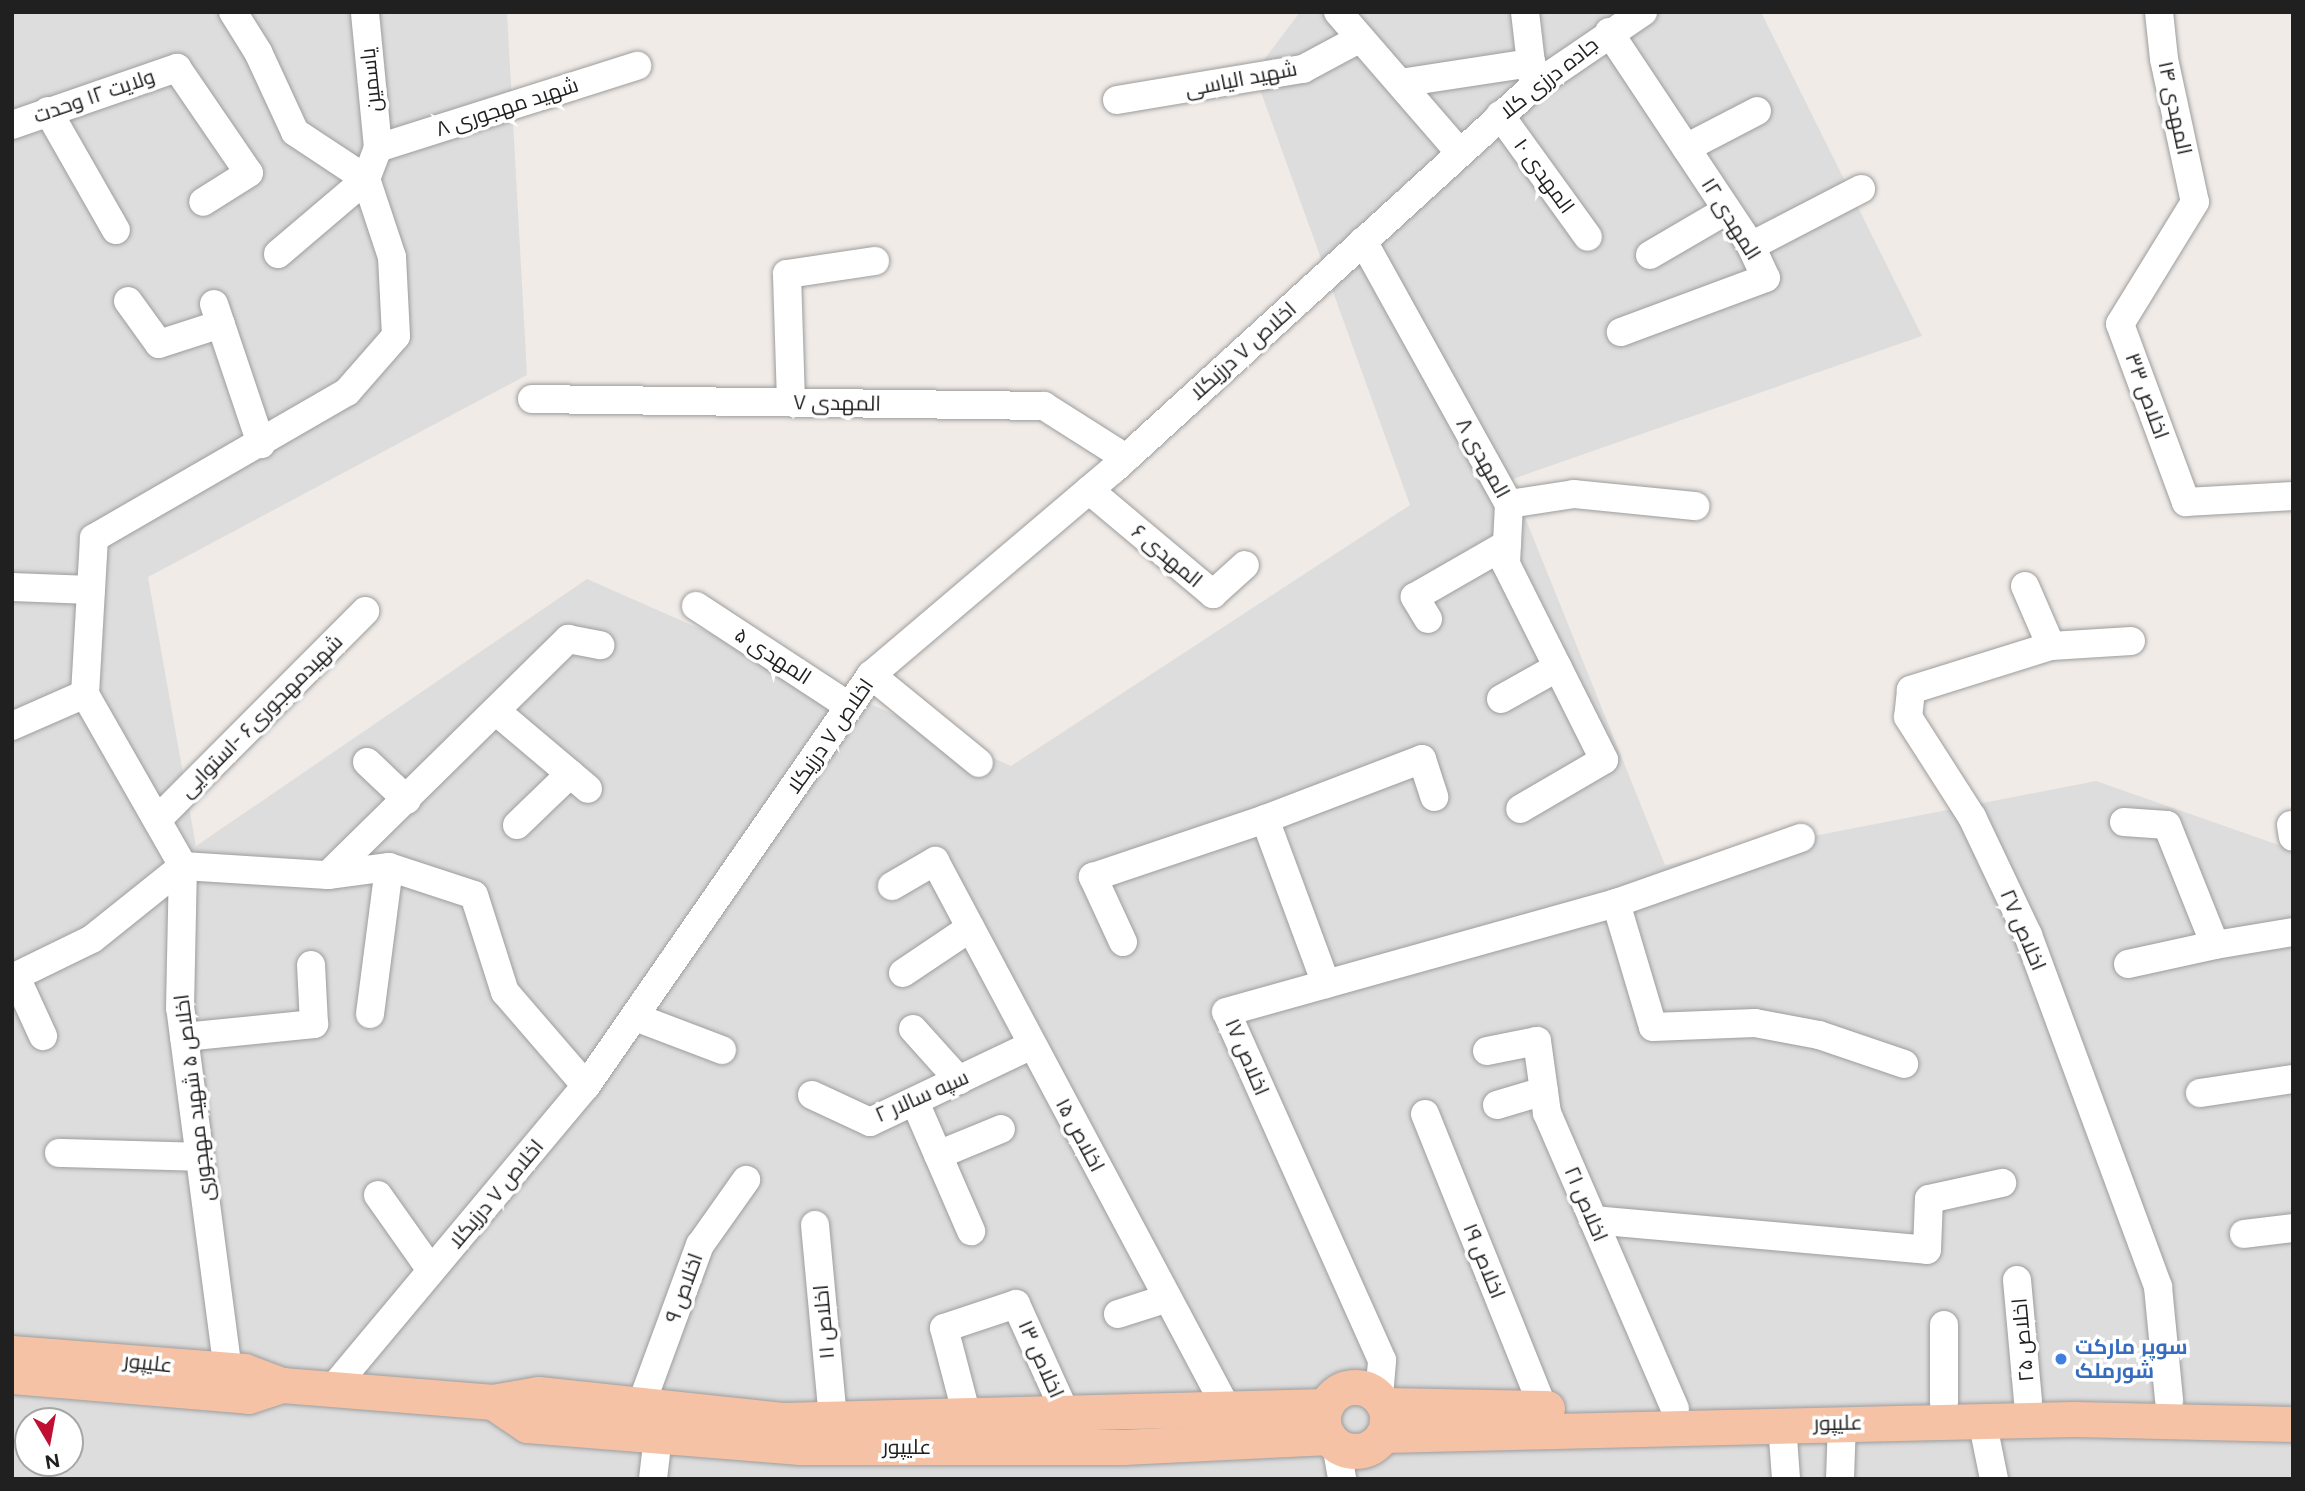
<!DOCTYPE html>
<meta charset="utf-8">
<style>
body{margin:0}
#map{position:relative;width:2305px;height:1491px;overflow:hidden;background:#f0ebe7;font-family:Figtree,Cairo,sans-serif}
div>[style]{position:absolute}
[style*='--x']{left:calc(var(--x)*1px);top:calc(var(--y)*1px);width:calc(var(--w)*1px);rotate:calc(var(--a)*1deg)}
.residential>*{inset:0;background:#dedddd}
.roads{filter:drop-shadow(0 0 2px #9d9d9d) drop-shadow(0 0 2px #9d9d9d)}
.minor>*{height:28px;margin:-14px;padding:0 14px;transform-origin:14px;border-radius:14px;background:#fff}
.major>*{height:35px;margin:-17.5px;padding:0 17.5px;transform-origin:17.5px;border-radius:17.5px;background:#f5c2a6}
.major>.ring{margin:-17.5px;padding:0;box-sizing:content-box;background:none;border:35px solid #f5c2a6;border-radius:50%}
.dots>*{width:19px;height:19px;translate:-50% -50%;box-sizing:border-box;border:4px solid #fff;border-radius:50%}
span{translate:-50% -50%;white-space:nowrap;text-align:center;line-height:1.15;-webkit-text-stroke:7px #fff;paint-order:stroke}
.street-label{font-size:21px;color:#202020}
.shop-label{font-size:21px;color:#366cbe;font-weight:700}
.left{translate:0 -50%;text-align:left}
.frame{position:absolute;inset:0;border:14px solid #202020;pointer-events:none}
.north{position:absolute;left:14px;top:1407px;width:70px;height:70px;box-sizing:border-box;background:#fff;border:2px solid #a6a6a6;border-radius:50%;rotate:170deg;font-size:19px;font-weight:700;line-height:28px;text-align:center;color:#202020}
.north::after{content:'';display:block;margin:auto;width:24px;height:32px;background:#c10f34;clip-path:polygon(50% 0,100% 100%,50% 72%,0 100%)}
</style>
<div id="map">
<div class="residential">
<i style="clip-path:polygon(evenodd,12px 12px,507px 12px,527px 375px,148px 577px,196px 846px,587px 579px,1011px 766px,1410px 505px,1254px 73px,1300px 12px,1761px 12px,1922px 336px,1510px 480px,1665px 865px,2096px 781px,2293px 850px,2293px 1479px,12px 1479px,12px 12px,28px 1421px,70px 1421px,70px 1463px,28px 1463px,28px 1421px)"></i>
</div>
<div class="roads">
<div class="minor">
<i style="--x:1338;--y:12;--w:186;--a:49.1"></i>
<i style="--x:1525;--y:12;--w:68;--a:83.3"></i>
<i style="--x:2159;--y:12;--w:47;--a:83.9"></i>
<i style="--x:2164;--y:59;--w:146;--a:77.8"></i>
<i style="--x:2195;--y:202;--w:143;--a:121.6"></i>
<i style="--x:2120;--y:324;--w:190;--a:69.7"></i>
<i style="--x:2186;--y:502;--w:107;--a:-3.2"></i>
<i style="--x:1609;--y:32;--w:257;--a:56.4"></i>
<i style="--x:1751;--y:246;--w:35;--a:65"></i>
<i style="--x:1766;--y:278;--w:155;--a:159.6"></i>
<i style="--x:1400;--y:83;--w:133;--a:-8.7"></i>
<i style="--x:1117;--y:100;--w:189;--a:-9.5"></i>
<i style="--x:1303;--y:69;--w:64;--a:-28.2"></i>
<i style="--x:48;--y:111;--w:137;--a:60.3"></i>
<i style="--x:1500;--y:115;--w:150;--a:54.2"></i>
<i style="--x:12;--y:125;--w:175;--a:-19.1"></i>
<i style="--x:177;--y:68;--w:127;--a:55.6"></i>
<i style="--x:249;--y:173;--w:54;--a:147.8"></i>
<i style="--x:378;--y:148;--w:272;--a:-17.6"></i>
<i style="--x:1686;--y:148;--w:80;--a:-27.5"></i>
<i style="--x:1363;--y:241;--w:301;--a:61"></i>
<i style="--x:1509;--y:504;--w:60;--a:92.9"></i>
<i style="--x:1506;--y:564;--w:219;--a:63.4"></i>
<i style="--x:1604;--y:760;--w:97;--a:149.7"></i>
<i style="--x:1751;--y:246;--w:124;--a:-27.4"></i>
<i style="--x:278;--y:254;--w:116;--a:-40.4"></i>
<i style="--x:366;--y:179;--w:33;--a:-69"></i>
<i style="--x:378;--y:148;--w:137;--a:-95.5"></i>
<i style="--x:1650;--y:255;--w:89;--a:-30.3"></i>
<i style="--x:128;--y:301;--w:53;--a:54.2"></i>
<i style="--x:159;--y:344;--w:65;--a:-17.9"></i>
<i style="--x:214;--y:304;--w:148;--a:71.4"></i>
<i style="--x:532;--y:399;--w:512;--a:0.78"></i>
<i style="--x:1044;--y:406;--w:97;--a:32.4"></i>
<i style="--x:791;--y:402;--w:128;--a:-91.8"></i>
<i style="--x:787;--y:274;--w:89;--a:-8.4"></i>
<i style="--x:1089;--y:490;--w:162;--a:40"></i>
<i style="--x:1213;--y:594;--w:43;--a:-42.2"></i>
<i style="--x:1509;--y:504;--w:66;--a:-8.7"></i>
<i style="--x:1574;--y:494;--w:122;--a:5.7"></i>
<i style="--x:2025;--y:586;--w:65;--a:66.6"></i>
<i style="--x:12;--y:587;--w:79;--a:2.2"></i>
<i style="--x:696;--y:606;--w:183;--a:33.2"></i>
<i style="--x:1428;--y:619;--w:26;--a:-121"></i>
<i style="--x:1415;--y:597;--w:106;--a:-29.9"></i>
<i style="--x:2131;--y:641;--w:80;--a:176.4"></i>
<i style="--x:2051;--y:646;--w:147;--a:162.6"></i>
<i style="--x:1911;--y:690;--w:27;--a:96"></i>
<i style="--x:1908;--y:717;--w:119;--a:57.4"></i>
<i style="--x:1972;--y:817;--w:131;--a:64.6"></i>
<i style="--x:2028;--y:935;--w:375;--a:69.7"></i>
<i style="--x:2158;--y:1287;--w:114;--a:84.4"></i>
<i style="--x:871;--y:675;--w:139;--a:39.2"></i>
<i style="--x:1501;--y:699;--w:65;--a:-29.3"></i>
<i style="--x:497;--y:712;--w:119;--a:40.2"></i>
<i style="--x:12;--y:726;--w:80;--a:-23.7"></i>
<i style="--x:367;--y:762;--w:55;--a:43.5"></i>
<i style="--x:157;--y:820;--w:295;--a:-45.1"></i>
<i style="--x:2124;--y:822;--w:43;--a:4"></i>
<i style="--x:2167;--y:825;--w:129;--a:68.2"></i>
<i style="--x:2215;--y:945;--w:79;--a:-9.5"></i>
<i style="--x:517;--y:825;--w:74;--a:-43.9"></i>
<i style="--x:2291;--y:825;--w:12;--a:81"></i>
<i style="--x:328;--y:875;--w:337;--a:-44.5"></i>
<i style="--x:568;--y:639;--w:33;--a:11"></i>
<i style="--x:892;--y:886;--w:50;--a:-30.2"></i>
<i style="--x:935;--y:861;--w:621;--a:61.95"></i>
<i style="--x:1616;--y:903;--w:129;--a:73.4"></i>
<i style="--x:1653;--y:1027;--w:102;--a:-2.2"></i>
<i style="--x:1755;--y:1023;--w:65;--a:10.6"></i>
<i style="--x:1819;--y:1035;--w:90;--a:18.8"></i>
<i style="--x:1123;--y:942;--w:72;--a:-114.8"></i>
<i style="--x:1093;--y:877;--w:182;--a:-18.6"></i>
<i style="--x:2128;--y:964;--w:89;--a:-12.3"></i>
<i style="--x:903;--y:973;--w:81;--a:-33.9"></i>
<i style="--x:16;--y:977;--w:65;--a:65.4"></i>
<i style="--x:12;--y:978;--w:89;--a:-26"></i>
<i style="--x:92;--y:939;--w:117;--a:-38.7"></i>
<i style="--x:183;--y:866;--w:145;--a:3.6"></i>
<i style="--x:328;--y:875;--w:62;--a:-7.5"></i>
<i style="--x:389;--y:867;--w:89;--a:18.2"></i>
<i style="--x:474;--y:895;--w:102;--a:72.3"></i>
<i style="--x:505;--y:992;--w:124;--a:49.2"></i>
<i style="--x:1326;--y:984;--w:176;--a:-110.3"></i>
<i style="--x:1265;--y:819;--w:168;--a:-20.9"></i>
<i style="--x:1422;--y:759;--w:40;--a:72"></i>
<i style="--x:370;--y:1014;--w:148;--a:-82.6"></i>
<i style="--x:635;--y:1017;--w:93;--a:20.8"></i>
<i style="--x:913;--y:1029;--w:69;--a:48"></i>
<i style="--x:184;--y:1037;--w:131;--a:-5.7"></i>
<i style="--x:314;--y:1024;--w:59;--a:-92.9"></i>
<i style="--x:1487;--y:1051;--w:51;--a:-11.3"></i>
<i style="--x:1537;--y:1041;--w:73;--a:82.1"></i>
<i style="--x:1547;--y:1113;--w:322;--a:66.6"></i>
<i style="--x:2200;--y:1093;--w:94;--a:-8.6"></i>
<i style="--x:812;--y:1095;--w:64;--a:25"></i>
<i style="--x:870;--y:1122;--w:179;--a:-25.4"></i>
<i style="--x:915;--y:1102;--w:141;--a:66.5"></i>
<i style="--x:1497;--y:1105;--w:49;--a:-16.6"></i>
<i style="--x:1425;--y:1114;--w:317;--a:68.1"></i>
<i style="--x:59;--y:1153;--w:141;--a:1.6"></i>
<i style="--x:938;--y:1155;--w:68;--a:-22.4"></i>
<i style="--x:378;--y:1195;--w:92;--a:54.8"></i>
<i style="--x:1593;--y:1220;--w:335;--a:5.1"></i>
<i style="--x:1927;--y:1250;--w:51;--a:-87.8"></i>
<i style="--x:1929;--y:1199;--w:75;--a:-12.4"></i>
<i style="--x:815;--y:1225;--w:195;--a:84.7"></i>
<i style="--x:2244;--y:1234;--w:49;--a:-7"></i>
<i style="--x:2017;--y:1280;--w:121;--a:84.8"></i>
<i style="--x:1118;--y:1314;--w:52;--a:-17.7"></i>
<i style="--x:1944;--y:1325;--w:77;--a:90"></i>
<i style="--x:228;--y:1371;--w:366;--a:-97.5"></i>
<i style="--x:180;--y:1008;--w:142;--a:-88.8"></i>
<i style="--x:183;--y:866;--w:198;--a:-119.7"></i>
<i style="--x:85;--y:694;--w:156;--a:-86.7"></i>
<i style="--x:94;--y:538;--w:292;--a:-30"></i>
<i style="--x:347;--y:392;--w:74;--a:-48.8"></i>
<i style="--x:396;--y:336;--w:79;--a:-92.9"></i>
<i style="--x:392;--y:257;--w:82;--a:-108.4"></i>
<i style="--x:366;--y:179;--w:85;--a:-146.5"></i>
<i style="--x:295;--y:132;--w:88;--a:-114.8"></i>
<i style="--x:258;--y:52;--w:47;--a:-122"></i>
<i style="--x:334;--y:1387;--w:393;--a:-50.1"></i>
<i style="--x:586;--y:1086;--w:500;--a:-55.26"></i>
<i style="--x:871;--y:675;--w:317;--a:-40.3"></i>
<i style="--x:1113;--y:470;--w:570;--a:-42.37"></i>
<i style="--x:1534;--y:86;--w:132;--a:-34.2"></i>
<i style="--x:1379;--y:1396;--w:36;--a:-85"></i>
<i style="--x:1382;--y:1360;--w:381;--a:-114.1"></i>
<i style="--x:1226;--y:1012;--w:405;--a:-15.6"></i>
<i style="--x:1616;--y:903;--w:196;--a:-19.4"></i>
<i style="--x:641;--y:1405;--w:171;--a:-69.8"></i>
<i style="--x:700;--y:1245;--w:80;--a:-54.7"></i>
<i style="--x:967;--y:1416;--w:91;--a:-104.6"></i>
<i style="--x:944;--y:1328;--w:76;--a:-18.4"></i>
<i style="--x:1016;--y:1304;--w:121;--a:65.6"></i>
<i style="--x:1982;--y:1420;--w:60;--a:78.5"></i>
<i style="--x:1782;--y:1424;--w:55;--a:85.8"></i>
<i style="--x:1336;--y:1444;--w:36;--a:80"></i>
<i style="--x:653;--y:1479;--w:43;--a:-83.4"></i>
<i style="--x:1840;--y:1479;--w:56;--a:-88"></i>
</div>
<div class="major">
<i style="--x:12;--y:1353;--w:233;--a:4.4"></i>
<i style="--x:244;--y:1371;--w:40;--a:20.2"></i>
<i style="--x:282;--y:1385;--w:212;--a:4.6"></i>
<i style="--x:12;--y:1376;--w:237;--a:4.8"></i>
<i style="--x:248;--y:1396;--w:36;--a:-18"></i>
<i class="ring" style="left:1323px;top:1387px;width:29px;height:29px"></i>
<i style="--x:1385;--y:1405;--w:162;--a:1.1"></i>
<i style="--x:1326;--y:1406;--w:544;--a:178.53"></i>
<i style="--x:782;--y:1420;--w:245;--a:-173.9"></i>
<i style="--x:538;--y:1394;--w:46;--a:169.9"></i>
<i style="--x:493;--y:1402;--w:41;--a:34.1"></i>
<i style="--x:527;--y:1425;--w:274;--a:4.6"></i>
<i style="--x:800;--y:1447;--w:323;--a:0"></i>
<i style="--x:1123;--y:1447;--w:206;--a:-2.8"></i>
<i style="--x:1383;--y:1435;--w:691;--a:-1.33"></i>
<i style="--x:2074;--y:1419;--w:219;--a:1.3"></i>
</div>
</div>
<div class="dots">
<i style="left:2061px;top:1359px;background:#3f7fe0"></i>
</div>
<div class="street-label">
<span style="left:1549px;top:78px;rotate:-38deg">جاده درزی کلا</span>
<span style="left:1241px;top:79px;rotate:-11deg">شهید الیاسی</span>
<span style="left:371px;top:80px;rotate:-96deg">یاسمین</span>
<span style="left:94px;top:96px;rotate:-19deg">ولایت ۱۲ وحدت</span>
<span style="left:507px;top:107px;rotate:-18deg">شهید مهجوری ۸</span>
<span style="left:2175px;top:108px;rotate:78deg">المهدی ۱۴</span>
<span style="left:1544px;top:176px;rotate:54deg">المهدی ۱۰</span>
<span style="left:1731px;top:219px;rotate:58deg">المهدی ۱۲</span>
<span style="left:1243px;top:351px;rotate:-42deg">اخلاص ۷ درزیکلا</span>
<span style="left:2147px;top:396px;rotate:70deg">اخلاص ۳۳</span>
<span style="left:837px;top:403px;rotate:1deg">المهدی ۷</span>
<span style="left:1483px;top:458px;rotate:61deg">المهدی ۸</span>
<span style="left:1167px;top:556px;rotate:40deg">المهدی ۶</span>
<span style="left:773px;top:656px;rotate:33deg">المهدی ۵</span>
<span style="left:261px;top:716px;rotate:-45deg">شهیدمهجوری۶ -استوایی</span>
<span style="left:830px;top:736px;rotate:-55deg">اخلاص ۷ درزیکلا</span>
<span style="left:2023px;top:930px;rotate:67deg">اخلاص ۲۷</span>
<span style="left:1247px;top:1057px;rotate:67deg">اخلاص ۱۷</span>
<span style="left:922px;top:1096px;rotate:-24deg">سپه سالار ۲</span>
<span style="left:194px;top:1098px;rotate:-97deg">اخلاص ۵ شهید مهجوری</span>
<span style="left:1080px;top:1135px;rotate:62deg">اخلاص ۱۵</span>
<span style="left:496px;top:1194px;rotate:-50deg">اخلاص ۷ درزیکلا</span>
<span style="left:1586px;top:1204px;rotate:67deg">اخلاص ۲۱</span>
<span style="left:1484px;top:1261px;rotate:68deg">اخلاص ۱۹</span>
<span style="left:684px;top:1288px;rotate:-70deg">اخلاص ۹</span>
<span style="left:824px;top:1322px;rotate:-95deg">اخلاص ۱۱</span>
<span style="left:2023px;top:1340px;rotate:-95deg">اخلاص ۲۵</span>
<span style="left:1041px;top:1359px;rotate:66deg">اخلاص ۱۳</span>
<span style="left:148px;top:1363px;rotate:6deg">علیپور</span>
<span style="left:1838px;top:1423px;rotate:-1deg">علیپور</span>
<span style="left:907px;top:1447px">علیپور</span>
</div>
<div class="shop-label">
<span class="left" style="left:2075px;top:1359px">سوپر مارکت<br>شورملک</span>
</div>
<div class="frame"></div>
<div class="north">N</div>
</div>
